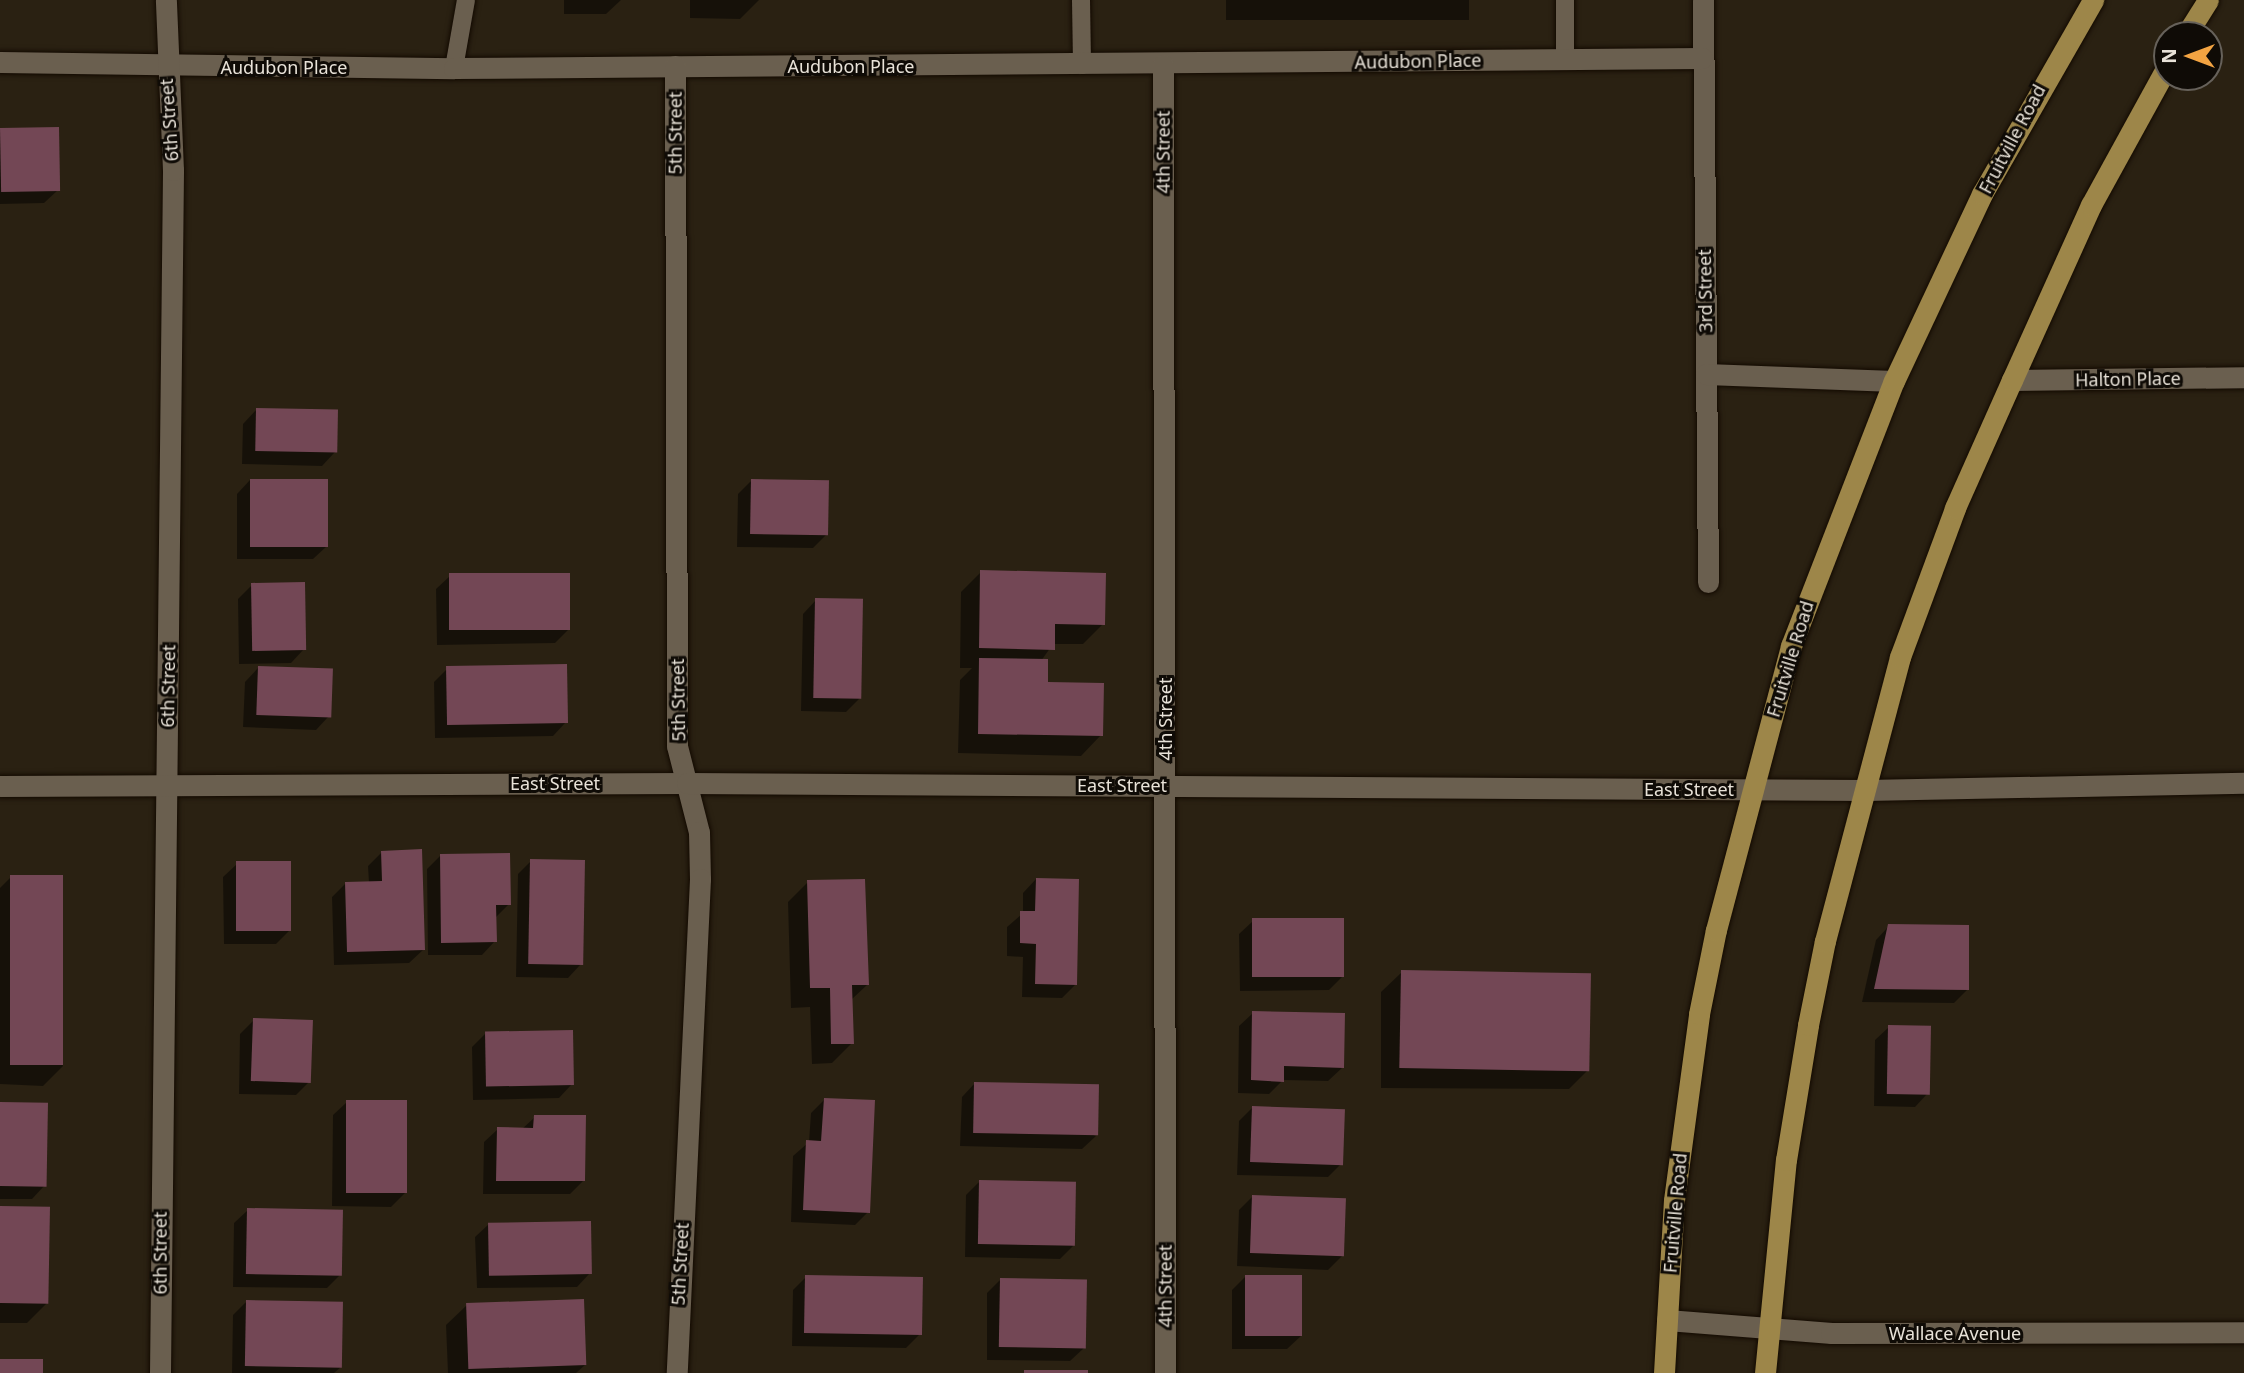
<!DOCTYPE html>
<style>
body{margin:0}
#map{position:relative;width:2244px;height:1373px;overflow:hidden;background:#2a2112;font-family:"Noto Sans",sans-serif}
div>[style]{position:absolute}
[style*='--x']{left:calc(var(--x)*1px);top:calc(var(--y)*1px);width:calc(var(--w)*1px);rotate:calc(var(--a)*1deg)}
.shadow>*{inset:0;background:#0007;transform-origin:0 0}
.building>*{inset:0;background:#734755;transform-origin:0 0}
.roads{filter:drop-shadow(0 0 2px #130a01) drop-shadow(0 0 2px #130a01)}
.lane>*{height:18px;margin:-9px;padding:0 9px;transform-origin:9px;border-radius:9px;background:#6a5f4f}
.street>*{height:21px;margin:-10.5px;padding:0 10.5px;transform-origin:10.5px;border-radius:10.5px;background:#6a5f4f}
.secondary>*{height:21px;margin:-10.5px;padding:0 10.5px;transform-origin:10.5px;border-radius:10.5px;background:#6a5f4f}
.primary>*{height:21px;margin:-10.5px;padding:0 10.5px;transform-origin:10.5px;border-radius:10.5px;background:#9d8649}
span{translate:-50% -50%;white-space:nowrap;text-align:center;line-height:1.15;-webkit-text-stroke:6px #0f0b06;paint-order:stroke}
.street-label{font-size:18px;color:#e8e2d8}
.north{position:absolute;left:2153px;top:21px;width:70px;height:70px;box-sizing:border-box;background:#0f0b06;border:2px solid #66615a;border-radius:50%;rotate:270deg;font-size:19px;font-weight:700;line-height:28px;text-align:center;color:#e8e2d8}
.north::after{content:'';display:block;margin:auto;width:24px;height:32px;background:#f3a442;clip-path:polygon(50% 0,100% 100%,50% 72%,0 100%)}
</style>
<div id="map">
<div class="shadow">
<i style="clip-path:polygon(564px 0,621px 0,606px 14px,564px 14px)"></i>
<i style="clip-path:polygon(690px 0,759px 0,740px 19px,690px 18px)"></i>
<i style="left:1226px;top:0;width:243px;height:20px"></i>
<i style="clip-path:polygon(0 129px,58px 190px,44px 203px,0 204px)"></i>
<i style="clip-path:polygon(256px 410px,335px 452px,322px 466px,242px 464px,243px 424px)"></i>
<i style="clip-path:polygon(250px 480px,327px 546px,313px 559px,237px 559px,237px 494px)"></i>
<i style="clip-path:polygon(751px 481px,826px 535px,813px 548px,737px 547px,738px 494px)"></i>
<i style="clip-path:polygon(981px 572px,1103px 624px,1083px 644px,1053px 644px,1041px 661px,1046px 684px,1101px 735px,1081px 756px,958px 753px,960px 680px,972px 668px,960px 668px,961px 592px)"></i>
<i style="clip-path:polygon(450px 576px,568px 630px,555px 643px,437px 645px,436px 589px)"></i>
<i style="clip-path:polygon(252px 585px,304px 649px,291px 663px,239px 664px,238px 599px)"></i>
<i style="clip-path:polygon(816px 600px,860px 698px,846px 712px,801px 711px,803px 614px)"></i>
<i style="clip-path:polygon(258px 668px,329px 716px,316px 730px,243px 727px,245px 682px)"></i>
<i style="clip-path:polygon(447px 669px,566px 722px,553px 736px,435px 738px,434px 682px)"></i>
<i style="clip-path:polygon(382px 852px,423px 950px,409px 963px,334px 965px,332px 897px,345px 884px,369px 883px,368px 866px)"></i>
<i style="clip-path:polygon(440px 856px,509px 904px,496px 917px,495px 941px,482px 955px,428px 955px,427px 869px)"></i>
<i style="clip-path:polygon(531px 861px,581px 964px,568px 978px,516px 977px,518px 874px)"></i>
<i style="clip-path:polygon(237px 864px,290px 930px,276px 944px,224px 944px,223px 877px)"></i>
<i style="clip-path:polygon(11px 877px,63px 1066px,43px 1086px,0 1084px,0 888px)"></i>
<i style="clip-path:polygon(1036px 879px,1075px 985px,1062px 998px,1022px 997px,1023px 957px,1007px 956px,1007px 927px,1023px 913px,1023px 893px)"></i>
<i style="clip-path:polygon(808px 882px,867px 985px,851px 1000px,852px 1043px,832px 1063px,812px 1064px,810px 1007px,791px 1008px,788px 902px)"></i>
<i style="clip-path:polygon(1253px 921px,1342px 977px,1329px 990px,1240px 991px,1239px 934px)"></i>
<i style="clip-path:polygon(1889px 926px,1968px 989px,1954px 1003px,1862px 1002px,1876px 940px)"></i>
<i style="clip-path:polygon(1402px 972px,1589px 1069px,1569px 1089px,1381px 1088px,1381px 992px)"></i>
<i style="clip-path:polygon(1253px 1013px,1342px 1068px,1328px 1081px,1283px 1080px,1269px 1094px,1238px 1093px,1239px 1026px)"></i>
<i style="clip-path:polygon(254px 1020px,310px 1081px,296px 1095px,239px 1094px,240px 1034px)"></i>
<i style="clip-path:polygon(1889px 1027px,1928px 1093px,1915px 1107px,1874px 1106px,1875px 1040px)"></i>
<i style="clip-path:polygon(485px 1034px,572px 1084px,559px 1098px,473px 1100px,472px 1047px)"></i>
<i style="clip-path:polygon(975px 1083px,1096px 1136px,1082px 1149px,960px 1146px,962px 1097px)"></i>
<i style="clip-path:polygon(824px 1100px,868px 1212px,855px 1225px,791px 1222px,793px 1156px,809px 1142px,811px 1113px)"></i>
<i style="clip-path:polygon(347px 1102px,405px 1193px,391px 1207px,332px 1206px,333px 1115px)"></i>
<i style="clip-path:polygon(0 1104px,45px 1185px,32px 1199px,0 1199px)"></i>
<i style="clip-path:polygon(1253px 1107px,1341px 1164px,1328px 1177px,1237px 1175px,1239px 1121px)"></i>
<i style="clip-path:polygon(535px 1117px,583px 1181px,570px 1194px,483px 1194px,484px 1142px,498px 1129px,522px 1129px)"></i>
<i style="clip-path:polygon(980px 1181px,1073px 1246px,1060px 1259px,965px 1257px,966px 1195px)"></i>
<i style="clip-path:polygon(1253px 1196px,1342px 1256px,1328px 1270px,1237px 1266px,1239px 1210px)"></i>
<i style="clip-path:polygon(0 1208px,47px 1303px,27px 1323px,0 1323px)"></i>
<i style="clip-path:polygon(248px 1210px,341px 1274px,327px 1288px,233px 1287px,234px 1223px)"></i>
<i style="clip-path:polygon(489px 1224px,590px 1273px,577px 1287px,477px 1288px,475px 1237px)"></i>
<i style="clip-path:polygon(1246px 1276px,1301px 1336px,1287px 1349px,1232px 1349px,1232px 1290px)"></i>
<i style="clip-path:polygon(806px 1277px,919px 1335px,906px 1348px,792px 1346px,793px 1290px)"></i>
<i style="clip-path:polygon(1001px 1279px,1084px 1348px,1070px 1361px,987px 1360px,987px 1293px)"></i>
<i style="clip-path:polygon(246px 1302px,341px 1367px,334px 1373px,232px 1373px,233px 1315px)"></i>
<i style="clip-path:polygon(467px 1305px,585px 1365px,576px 1373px,448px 1373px,446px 1325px)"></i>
</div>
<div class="building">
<i style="left:59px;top:127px;width:64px;height:59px;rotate:89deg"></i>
<i style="left:256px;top:408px;width:82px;height:43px;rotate:1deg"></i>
<i style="left:250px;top:479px;width:78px;height:68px"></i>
<i style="left:751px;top:479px;width:78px;height:55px;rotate:1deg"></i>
<i style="clip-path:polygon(980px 570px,1106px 573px,1105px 625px,1055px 624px,1055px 650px,979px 648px)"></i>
<i style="left:570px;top:573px;width:57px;height:121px;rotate:90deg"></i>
<i style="left:305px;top:582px;width:68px;height:54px;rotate:89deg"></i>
<i style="left:815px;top:598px;width:48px;height:100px;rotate:1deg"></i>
<i style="clip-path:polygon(979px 658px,1048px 659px,1048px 682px,1104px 683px,1103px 736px,978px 734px)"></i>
<i style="left:567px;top:664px;width:59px;height:121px;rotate:89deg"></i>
<i style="left:258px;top:666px;width:75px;height:49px;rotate:2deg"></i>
<i style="clip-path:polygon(422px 849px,425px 950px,347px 952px,345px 882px,382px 881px,381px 851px)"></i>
<i style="clip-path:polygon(510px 853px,511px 905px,496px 905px,497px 942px,441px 943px,440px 854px)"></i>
<i style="left:530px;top:859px;width:55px;height:105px;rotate:1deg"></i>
<i style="left:291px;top:861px;width:70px;height:55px;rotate:90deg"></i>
<i style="left:10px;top:875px;width:53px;height:190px"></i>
<i style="clip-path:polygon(1036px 878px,1079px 879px,1077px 985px,1035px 984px,1036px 944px,1020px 943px,1020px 911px,1035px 911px)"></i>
<i style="clip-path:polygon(865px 879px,869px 985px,852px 985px,854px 1044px,831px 1044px,830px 988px,810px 988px,807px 880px)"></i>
<i style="left:1344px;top:918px;width:59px;height:92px;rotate:90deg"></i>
<i style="clip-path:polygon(1888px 924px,1969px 925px,1969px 990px,1874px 989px)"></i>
<i style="left:1401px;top:970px;width:190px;height:98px;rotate:1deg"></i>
<i style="clip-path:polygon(1252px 1011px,1345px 1013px,1344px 1068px,1284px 1066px,1284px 1082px,1251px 1080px)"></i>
<i style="left:253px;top:1018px;width:60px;height:63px;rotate:2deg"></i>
<i style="left:1888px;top:1025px;width:43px;height:69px;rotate:1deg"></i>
<i style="left:573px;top:1030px;width:55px;height:88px;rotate:89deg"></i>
<i style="left:974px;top:1082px;width:125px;height:51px;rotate:1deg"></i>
<i style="clip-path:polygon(824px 1098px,875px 1100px,870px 1213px,803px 1210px,806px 1140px,821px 1141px)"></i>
<i style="left:346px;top:1100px;width:61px;height:93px"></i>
<i style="left:0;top:1102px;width:48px;height:84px;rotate:1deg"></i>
<i style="left:1252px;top:1106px;width:93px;height:56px;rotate:2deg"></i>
<i style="clip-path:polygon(534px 1115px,586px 1115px,585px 1181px,496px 1181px,497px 1127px,533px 1128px)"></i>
<i style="left:979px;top:1180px;width:97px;height:64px;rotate:1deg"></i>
<i style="left:1252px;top:1195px;width:94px;height:58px;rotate:2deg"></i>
<i style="left:0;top:1206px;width:50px;height:97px;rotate:1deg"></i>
<i style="left:247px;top:1208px;width:96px;height:66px;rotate:1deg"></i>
<i style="left:591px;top:1221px;width:53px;height:103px;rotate:89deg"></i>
<i style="left:805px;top:1275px;width:118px;height:58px;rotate:1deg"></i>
<i style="left:1245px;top:1275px;width:57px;height:61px"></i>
<i style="left:1000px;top:1278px;width:87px;height:69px;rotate:1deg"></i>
<i style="left:584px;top:1299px;width:66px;height:118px;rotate:88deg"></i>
<i style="left:246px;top:1300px;width:97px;height:66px;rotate:1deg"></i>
<i style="left:0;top:1359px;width:43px;height:14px"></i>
<i style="left:1024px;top:1370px;width:64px;height:3px"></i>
</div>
<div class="roads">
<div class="lane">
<i style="--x:1081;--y:0;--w:65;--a:89.1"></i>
<i style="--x:1565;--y:0;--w:59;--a:90"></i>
<i style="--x:454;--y:68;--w:69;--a:-80"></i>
</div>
<div class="street">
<i style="--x:1703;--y:0;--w:582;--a:89.51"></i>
<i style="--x:0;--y:62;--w:454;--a:0.8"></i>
<i style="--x:454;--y:68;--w:1248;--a:-0.46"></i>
<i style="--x:1163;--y:65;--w:1308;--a:89.91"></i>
<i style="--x:675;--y:66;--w:680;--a:89.83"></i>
<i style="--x:677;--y:746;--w:89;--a:75.7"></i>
<i style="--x:699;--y:832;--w:47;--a:88.8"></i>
<i style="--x:700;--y:879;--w:495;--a:92.7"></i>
<i style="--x:1706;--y:374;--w:188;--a:2.1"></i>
<i style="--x:2012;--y:380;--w:232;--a:-0.7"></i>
<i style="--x:1667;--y:1320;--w:165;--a:4.5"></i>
<i style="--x:1831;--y:1333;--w:413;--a:-0.1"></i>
<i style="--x:160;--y:1373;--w:1203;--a:-89.38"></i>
<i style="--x:173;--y:170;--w:170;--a:-92.4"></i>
</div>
<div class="secondary">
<i style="--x:0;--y:786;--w:687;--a:-0.25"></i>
<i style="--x:687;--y:783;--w:1179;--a:0.34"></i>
<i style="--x:1866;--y:790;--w:378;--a:-1.1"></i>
</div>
<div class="primary">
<i style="--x:2186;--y:35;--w:41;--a:-57.8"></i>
<i style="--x:1664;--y:1373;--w:173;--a:-86.7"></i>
<i style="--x:1674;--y:1200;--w:188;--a:-82.3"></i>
<i style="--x:1699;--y:1014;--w:86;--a:-78.6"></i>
<i style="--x:1716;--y:930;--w:294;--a:-75.2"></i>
<i style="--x:1791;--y:646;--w:284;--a:-68.8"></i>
<i style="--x:1894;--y:381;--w:207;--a:-64.8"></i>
<i style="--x:1982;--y:194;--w:224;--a:-60.2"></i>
<i style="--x:1765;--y:1373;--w:214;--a:-84.4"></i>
<i style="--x:1786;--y:1160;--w:137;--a:-80.7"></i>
<i style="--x:1808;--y:1025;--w:86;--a:-78.6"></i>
<i style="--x:1825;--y:941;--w:294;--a:-75.2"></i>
<i style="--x:1900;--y:657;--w:159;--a:-69.7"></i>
<i style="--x:1955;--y:508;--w:140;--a:-66"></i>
<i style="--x:2012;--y:380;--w:192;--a:-65.7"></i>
<i style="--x:2091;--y:205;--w:158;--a:-61.2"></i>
</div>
</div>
<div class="street-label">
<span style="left:1418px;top:61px;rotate:-1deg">Audubon Place</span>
<span style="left:851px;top:66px">Audubon Place</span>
<span style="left:284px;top:67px">Audubon Place</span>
<span style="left:169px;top:120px;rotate:-94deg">6th Street</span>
<span style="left:675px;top:133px;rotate:-90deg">5th Street</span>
<span style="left:2012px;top:139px;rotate:-62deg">Fruitville Road</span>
<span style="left:1163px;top:152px;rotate:-90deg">4th Street</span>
<span style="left:1705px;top:291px;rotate:-91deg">3rd Street</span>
<span style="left:2128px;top:379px;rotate:-1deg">Halton Place</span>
<span style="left:1790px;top:659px;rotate:-73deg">Fruitville Road</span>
<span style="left:168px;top:686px;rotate:-89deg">6th Street</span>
<span style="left:678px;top:700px;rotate:-91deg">5th Street</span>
<span style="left:1165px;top:719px;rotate:-90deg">4th Street</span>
<span style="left:555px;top:783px">East Street</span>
<span style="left:1122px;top:785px">East Street</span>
<span style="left:1689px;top:789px">East Street</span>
<span style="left:1675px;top:1213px;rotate:-85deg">Fruitville Road</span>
<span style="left:160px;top:1253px;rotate:-90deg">6th Street</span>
<span style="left:680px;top:1264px;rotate:-87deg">5th Street</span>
<span style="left:1165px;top:1286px;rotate:-90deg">4th Street</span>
<span style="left:1955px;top:1333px">Wallace Avenue</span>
</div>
<div class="north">N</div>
</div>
